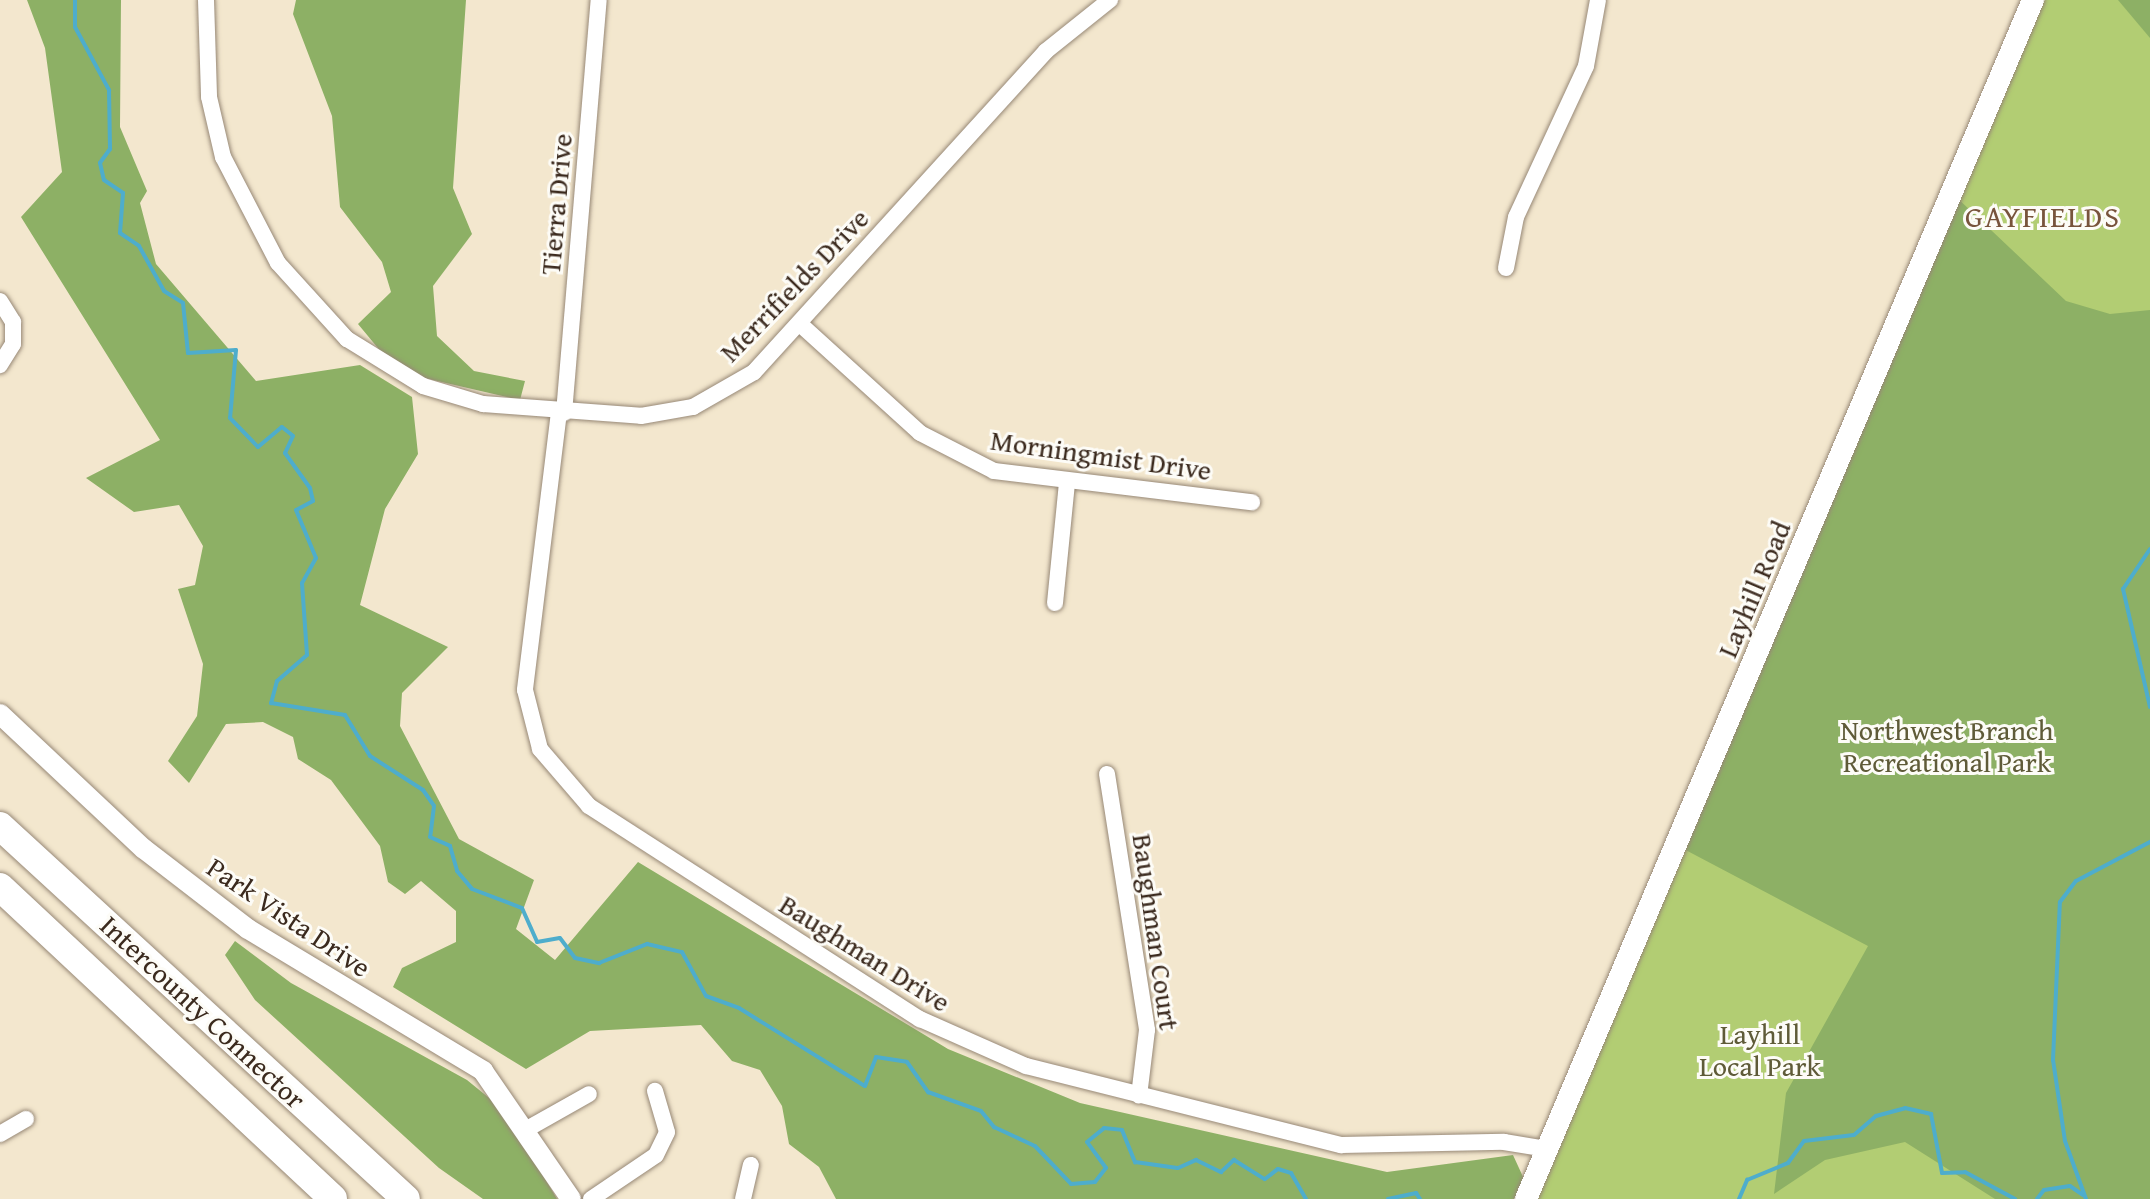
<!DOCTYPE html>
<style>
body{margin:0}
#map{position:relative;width:2150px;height:1199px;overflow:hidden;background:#f3e7ce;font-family:"Gentium Book Plus",serif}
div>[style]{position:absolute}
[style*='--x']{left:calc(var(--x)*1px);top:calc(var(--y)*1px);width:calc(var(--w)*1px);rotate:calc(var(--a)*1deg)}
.green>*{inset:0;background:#b2cd73}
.forest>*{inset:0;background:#8db065}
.stream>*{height:4px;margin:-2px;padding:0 2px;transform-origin:2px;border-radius:2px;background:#4eadcc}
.roads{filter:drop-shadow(0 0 2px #978876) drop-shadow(0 0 2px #978876)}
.minor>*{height:16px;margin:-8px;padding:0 8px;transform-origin:8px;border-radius:8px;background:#fff}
.tertiary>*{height:20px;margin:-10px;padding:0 10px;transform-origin:10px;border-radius:10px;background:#fff}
.secondary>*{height:22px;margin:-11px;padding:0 11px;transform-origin:11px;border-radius:11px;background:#fff}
.motorway>*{height:28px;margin:-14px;padding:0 14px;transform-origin:14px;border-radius:14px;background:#fff}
span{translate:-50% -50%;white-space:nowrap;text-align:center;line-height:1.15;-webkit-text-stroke:6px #fdfcf7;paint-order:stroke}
.street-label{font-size:28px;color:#3b2a1e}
.park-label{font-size:28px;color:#5f5b38}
.neighbourhood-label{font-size:30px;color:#78543c;letter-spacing:2px}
</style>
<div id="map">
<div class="green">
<i style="clip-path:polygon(2039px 0,2150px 0,2150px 1199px,1532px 1199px)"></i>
</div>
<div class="forest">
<i style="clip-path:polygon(27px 0,121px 0,120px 127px,147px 191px,140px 203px,156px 264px,256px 381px,360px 365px,412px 397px,418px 454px,385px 509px,360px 605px,448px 647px,402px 693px,400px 726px,459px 839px,534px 880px,516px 929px,555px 960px,638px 862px,948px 1049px,1080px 1103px,1387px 1172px,1513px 1155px,1524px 1179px,1514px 1199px,836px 1199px,819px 1167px,789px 1144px,782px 1106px,760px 1070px,732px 1061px,701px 1025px,590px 1031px,526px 1069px,393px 987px,402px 968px,456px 942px,456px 911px,421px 881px,405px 894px,388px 882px,380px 846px,331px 780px,298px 759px,293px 737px,263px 722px,226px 724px,189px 783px,168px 761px,197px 716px,203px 664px,178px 589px,195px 585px,203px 546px,179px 505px,134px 512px,86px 478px,160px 440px,21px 217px,62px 172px,45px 48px)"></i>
<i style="clip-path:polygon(296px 0,466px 0,453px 188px,472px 234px,433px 286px,437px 336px,474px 371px,525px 381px,520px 400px,420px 377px,382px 353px,358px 324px,391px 292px,382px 262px,340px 207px,332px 116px,293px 14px)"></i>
<i style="clip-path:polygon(2118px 0,2150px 0,2150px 38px)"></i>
<i style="clip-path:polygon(1954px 195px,2066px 301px,2110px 314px,2150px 310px,2150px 1199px,1995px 1199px,1905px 1142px,1825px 1160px,1774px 1194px,1786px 1093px,1868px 946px,1678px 846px)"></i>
<i style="clip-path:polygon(235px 941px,291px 983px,467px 1080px,505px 1111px,557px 1199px,483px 1199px,439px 1168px,255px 1000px,225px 955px)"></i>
</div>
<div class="stream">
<i style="--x:75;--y:0;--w:27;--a:90"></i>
<i style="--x:75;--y:27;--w:72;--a:61.6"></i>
<i style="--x:109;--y:90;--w:59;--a:89"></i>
<i style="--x:110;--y:149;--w:17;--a:126"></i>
<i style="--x:100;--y:163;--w:17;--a:77"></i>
<i style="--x:104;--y:180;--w:23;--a:34"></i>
<i style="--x:123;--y:193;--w:40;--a:94.3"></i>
<i style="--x:120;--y:233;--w:23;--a:34"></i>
<i style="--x:139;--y:246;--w:51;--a:60.9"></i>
<i style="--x:164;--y:291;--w:22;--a:32"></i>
<i style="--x:183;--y:303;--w:50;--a:84.3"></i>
<i style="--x:188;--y:353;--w:48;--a:-3.6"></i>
<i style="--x:236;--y:350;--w:68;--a:95"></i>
<i style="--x:230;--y:418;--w:40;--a:46"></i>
<i style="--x:258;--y:447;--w:31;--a:-40"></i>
<i style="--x:282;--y:427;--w:14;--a:39"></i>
<i style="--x:293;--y:436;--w:19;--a:115"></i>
<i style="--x:285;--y:453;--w:43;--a:54.5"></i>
<i style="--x:310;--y:488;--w:13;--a:77"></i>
<i style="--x:313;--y:501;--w:19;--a:152"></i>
<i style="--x:296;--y:510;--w:52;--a:67.4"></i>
<i style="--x:316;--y:558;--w:29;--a:119"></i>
<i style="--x:302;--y:583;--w:72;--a:86"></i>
<i style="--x:307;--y:655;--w:40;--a:139"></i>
<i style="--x:277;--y:681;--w:23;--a:105"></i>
<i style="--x:271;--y:703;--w:75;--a:9.2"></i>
<i style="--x:345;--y:715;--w:48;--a:58.6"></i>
<i style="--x:370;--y:756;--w:63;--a:32.7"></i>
<i style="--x:423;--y:790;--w:19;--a:55"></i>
<i style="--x:434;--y:806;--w:31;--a:97"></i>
<i style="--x:430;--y:837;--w:22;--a:24"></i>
<i style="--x:450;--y:846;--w:26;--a:74"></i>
<i style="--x:457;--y:871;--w:23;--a:50"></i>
<i style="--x:472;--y:889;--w:53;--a:20.8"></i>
<i style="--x:522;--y:908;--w:37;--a:66"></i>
<i style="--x:537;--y:942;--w:23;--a:-10"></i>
<i style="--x:560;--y:938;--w:25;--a:53"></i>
<i style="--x:575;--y:958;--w:25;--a:12"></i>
<i style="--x:599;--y:963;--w:52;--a:-21.6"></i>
<i style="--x:647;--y:944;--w:36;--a:13"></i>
<i style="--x:682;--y:952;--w:50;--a:61.4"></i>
<i style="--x:706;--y:996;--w:35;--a:20"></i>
<i style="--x:739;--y:1008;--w:148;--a:31.8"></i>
<i style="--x:865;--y:1086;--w:31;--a:-69"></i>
<i style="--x:876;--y:1057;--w:31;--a:9"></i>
<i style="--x:907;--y:1062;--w:37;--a:55"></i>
<i style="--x:928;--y:1092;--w:56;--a:19.7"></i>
<i style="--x:981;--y:1111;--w:21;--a:51"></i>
<i style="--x:994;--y:1127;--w:45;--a:24.9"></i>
<i style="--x:1035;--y:1146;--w:52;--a:46.5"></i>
<i style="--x:1071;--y:1184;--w:24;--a:-5"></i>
<i style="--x:1095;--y:1182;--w:18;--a:-52"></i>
<i style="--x:1106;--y:1168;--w:32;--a:-126"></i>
<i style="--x:1087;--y:1142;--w:22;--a:-39"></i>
<i style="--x:1104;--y:1128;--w:18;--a:6"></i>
<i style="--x:1122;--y:1130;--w:35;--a:68"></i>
<i style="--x:1135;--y:1162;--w:43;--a:7.9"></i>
<i style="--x:1178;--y:1168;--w:20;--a:-24"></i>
<i style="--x:1196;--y:1160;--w:28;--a:26"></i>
<i style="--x:1221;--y:1172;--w:18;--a:-43"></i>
<i style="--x:1234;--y:1160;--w:36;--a:32"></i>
<i style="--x:1265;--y:1179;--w:16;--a:-38"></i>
<i style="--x:1278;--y:1169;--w:14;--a:17"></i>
<i style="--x:1291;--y:1173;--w:30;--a:60"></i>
<i style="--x:2150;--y:549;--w:48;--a:124"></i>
<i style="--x:2123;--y:589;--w:121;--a:77.1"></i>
<i style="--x:1388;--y:1199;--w:29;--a:-12"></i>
<i style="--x:1416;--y:1193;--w:7;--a:56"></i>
<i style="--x:1739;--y:1199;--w:21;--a:-67"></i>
<i style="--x:1747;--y:1180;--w:44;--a:-22.5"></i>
<i style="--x:1788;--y:1163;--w:27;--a:-54"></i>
<i style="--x:1804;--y:1141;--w:50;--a:-6.8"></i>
<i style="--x:1854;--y:1135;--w:29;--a:-41"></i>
<i style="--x:1876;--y:1116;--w:30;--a:-15"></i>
<i style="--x:1905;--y:1108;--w:27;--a:13"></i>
<i style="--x:1931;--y:1114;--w:60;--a:79.4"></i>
<i style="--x:1942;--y:1173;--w:23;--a:-2"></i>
<i style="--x:1965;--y:1172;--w:57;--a:28.4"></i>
<i style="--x:2037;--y:1199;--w:11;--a:-52"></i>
<i style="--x:2044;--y:1190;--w:26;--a:-9"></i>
<i style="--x:2070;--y:1186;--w:16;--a:35"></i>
<i style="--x:2086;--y:1199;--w:62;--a:-109.9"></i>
<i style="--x:2065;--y:1141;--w:82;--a:-98.4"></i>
<i style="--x:2053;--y:1060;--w:158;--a:-87.5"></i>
<i style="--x:2060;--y:902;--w:26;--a:-53"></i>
<i style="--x:2076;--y:881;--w:84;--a:-27.8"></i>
</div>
<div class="roads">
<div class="minor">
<i style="--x:206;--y:0;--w:97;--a:88.2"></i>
<i style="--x:209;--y:97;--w:62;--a:76.9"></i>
<i style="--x:223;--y:157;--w:119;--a:62.6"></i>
<i style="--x:278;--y:263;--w:103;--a:47.8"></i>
<i style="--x:347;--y:339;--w:89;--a:31.7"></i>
<i style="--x:423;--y:386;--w:63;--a:16.7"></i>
<i style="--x:483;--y:404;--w:158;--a:4.3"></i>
<i style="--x:641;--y:416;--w:53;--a:-9.8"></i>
<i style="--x:693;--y:407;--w:70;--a:-29.8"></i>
<i style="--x:754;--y:372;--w:434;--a:-47.7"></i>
<i style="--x:1046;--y:51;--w:82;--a:-38.6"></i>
<i style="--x:1506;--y:268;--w:52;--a:-78.9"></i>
<i style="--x:1516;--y:217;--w:166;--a:-65.1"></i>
<i style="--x:1586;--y:66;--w:67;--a:-79.7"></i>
<i style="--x:0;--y:301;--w:25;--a:58"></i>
<i style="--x:13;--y:322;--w:22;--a:90"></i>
<i style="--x:13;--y:344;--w:25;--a:122"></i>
<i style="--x:800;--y:324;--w:162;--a:42.2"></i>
<i style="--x:920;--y:433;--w:83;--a:27.2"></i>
<i style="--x:994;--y:471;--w:260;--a:6.9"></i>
<i style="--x:559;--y:412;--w:280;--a:97"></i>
<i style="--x:525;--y:690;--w:61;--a:75.7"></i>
<i style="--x:540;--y:749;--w:75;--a:49.3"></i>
<i style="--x:589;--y:806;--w:394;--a:32.8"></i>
<i style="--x:920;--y:1019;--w:116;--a:23.9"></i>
<i style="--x:1026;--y:1066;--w:325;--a:14.1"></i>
<i style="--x:1341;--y:1145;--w:163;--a:-1.1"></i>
<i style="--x:1504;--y:1142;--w:44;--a:9.2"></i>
<i style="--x:564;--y:413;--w:414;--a:-85.2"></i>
<i style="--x:1055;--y:603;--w:122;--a:-84.3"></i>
<i style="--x:1107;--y:774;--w:259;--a:81.1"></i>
<i style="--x:1147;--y:1030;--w:66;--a:96.9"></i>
<i style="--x:527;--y:1129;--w:71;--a:-29.4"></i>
<i style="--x:0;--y:1134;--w:30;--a:-30"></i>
<i style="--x:591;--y:1199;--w:78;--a:-34.1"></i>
<i style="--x:656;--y:1155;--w:25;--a:-64"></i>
<i style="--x:667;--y:1132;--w:43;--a:-106.3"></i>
<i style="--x:743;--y:1199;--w:35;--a:-77"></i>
</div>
<div class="tertiary">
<i style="--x:0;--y:714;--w:197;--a:43.2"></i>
<i style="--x:144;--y:849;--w:131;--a:37.6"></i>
<i style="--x:248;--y:929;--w:275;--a:31.1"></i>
<i style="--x:483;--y:1071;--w:155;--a:55.5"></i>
</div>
<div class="secondary">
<i style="--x:1526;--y:1199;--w:1302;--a:-67.08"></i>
</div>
<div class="motorway">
<i style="--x:0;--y:826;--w:551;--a:42.57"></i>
<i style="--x:0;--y:887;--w:456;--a:43.1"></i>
</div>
</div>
<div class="street-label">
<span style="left:556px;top:204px;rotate:-85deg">Tierra Drive</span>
<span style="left:794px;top:285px;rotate:-46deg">Merrifields Drive</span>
<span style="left:1101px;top:455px;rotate:8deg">Morningmist Drive</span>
<span style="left:1754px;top:589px;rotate:-67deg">Layhill Road</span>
<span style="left:289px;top:917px;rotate:34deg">Park Vista Drive</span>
<span style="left:1156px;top:932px;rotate:82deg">Baughman Court</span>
<span style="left:865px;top:953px;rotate:32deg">Baughman Drive</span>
<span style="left:203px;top:1012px;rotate:43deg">Intercounty Connector</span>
</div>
<div class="park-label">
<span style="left:1947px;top:746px">Northwest Branch<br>Recreational Park</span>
<span style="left:1760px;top:1050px">Layhill<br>Local Park</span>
</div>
<div class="neighbourhood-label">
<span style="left:2043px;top:216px">GAYFIELDS</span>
</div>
</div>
